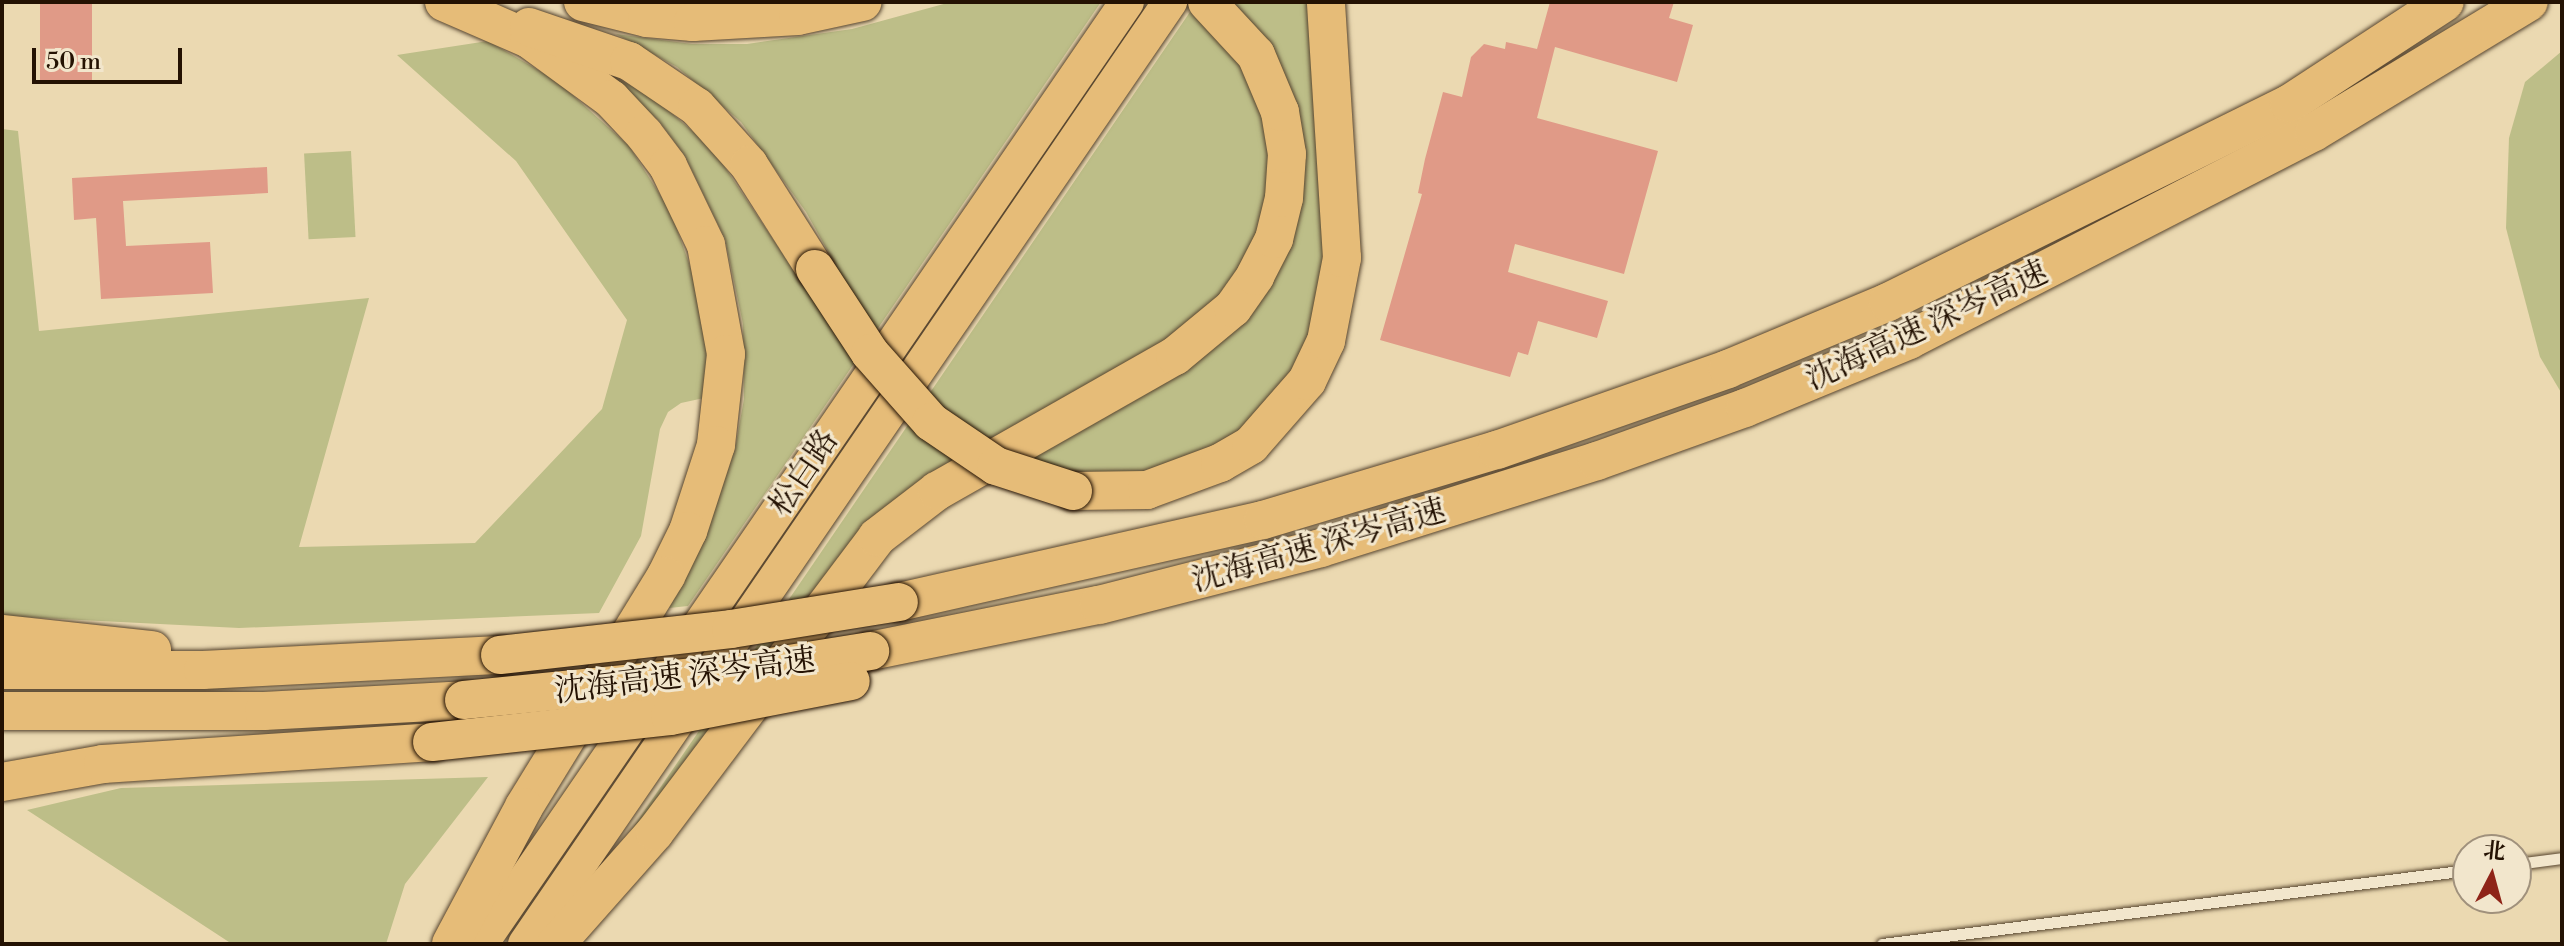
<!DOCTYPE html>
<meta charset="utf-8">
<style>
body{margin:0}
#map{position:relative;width:2564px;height:946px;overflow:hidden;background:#ebd9b1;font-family:"Libre Bodoni","Noto Serif SC",serif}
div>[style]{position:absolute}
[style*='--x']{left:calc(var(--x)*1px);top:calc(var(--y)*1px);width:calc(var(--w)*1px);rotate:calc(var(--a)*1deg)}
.green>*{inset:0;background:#bdbe88;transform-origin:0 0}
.building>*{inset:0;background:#e09a87;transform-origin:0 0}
.roads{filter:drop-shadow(0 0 2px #56442e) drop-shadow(0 0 2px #56442e)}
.lane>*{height:11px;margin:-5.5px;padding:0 5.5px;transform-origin:5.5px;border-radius:5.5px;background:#f2e6cc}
.primary>*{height:34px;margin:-17px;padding:0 17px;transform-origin:17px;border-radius:17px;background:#e6bc78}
.highway>*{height:38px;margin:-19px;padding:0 19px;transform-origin:19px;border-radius:19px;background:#e6bc78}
.bridges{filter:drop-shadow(0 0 2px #241203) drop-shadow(0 0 2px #241203)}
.highway-bridge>*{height:38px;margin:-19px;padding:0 19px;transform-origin:19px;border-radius:19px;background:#e6bc78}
span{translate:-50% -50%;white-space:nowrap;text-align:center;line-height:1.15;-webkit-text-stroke:6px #f2e6cc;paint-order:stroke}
.street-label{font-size:32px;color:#241203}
.frame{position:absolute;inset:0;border:4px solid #241203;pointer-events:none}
.north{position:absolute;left:2452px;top:834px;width:80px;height:80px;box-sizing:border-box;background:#f2e6cc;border:2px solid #a0917c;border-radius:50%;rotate:6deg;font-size:22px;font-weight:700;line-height:32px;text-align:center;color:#241203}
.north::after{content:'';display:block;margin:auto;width:28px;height:36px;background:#8f2418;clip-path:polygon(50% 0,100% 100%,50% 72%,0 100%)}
.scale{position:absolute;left:32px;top:48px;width:150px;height:36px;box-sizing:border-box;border:4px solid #241203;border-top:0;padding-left:10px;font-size:24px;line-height:28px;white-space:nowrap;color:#241203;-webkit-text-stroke:6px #f2e6cc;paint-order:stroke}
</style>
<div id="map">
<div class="green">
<i style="clip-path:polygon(951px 2px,1101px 2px,874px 334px,806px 212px,741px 122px,677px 67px,616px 34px,692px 44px,747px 44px,852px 29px)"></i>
<i style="clip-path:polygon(1231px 2px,1311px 2px,1325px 175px,1323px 296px,1297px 367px,1250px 424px,1220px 446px,1150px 474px,1075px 477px,1021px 461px,1140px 395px,1299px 200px)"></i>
<i style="clip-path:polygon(1192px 9px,1206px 19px,1254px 85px,1272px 155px,1260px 234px,1242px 269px,1200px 320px,929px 478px,604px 870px)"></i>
<i style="clip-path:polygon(488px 41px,557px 81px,629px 146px,671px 212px,699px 292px,707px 354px,704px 398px,681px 403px,668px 412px,660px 429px,641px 536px,599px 613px,239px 628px,2px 616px,2px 129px,18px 131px,39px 331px,369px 298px,299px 547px,475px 543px,602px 409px,627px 320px,516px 161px,397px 55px)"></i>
<i style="clip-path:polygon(2562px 51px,2562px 394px,2540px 357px,2506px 228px,2509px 138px,2525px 82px)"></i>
<i style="clip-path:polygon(608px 73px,655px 99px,712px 148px,855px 362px,688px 606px,669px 608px,705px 539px,735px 449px,744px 399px,743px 324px,725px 239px,685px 156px,659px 121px)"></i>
<i style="left:351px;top:151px;width:86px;height:47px;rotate:87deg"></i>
<i style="clip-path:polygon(488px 777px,405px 884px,386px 944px,232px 944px,27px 810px,121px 788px)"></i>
</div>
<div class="building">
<i style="left:40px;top:2px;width:52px;height:78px"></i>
<i style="clip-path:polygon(1550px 2px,1674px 2px,1669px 18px,1693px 25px,1677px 82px,1555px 47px,1537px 118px,1658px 151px,1624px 274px,1515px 244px,1508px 272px,1608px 301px,1597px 338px,1538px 321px,1528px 355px,1518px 352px,1510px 377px,1380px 340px,1422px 194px,1418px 193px,1425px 159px,1443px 92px,1462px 97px,1471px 57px,1484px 44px,1505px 49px,1506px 42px,1537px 49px)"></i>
<i style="clip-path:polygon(267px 167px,268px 193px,123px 201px,126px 246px,210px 242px,213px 293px,101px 299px,96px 218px,74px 220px,72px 178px)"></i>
</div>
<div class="roads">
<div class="lane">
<i style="--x:2516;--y:864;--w:46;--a:-7.4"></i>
<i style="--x:1882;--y:944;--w:591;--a:-7.2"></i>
</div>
<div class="primary">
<i style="--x:481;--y:944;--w:1142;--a:-55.56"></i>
<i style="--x:525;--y:944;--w:1142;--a:-55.6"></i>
</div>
<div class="highway">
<i style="--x:444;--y:2;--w:93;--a:23.5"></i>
<i style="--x:529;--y:39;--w:102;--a:36.2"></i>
<i style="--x:611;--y:99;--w:48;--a:46.7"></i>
<i style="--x:644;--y:134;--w:40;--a:53"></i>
<i style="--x:668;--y:166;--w:88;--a:64.3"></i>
<i style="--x:706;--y:245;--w:111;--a:79.6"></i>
<i style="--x:726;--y:354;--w:92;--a:96.3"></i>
<i style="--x:716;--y:445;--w:90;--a:108"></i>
<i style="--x:688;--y:531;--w:50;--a:116.1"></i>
<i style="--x:666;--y:576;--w:271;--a:121.6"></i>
<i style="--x:524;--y:807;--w:155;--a:118.1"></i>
<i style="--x:583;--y:2;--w:66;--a:14"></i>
<i style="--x:647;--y:18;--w:46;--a:5"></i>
<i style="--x:693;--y:22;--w:105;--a:-3.3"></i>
<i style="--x:798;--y:16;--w:66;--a:-12.2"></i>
<i style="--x:529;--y:27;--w:106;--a:18.8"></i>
<i style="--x:629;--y:61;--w:82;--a:34.1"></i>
<i style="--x:697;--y:107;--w:78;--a:48.1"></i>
<i style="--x:749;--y:165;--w:123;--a:57.6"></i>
<i style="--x:1073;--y:491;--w:74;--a:-0.8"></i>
<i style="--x:1147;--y:490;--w:78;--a:-20.3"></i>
<i style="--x:1220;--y:463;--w:36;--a:-30"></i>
<i style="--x:1251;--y:445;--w:85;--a:-48.8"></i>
<i style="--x:1307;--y:381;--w:44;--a:-64.6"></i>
<i style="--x:1326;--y:341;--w:85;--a:-79.1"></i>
<i style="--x:1342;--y:258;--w:256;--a:-93.6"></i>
<i style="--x:899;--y:602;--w:373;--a:-12.7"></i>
<i style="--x:1263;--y:520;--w:244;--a:-16.7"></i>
<i style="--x:1497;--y:450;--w:245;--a:-19.3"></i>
<i style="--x:1728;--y:369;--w:173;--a:-22.7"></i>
<i style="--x:1888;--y:302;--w:447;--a:-26.3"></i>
<i style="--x:2289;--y:104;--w:186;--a:-33.2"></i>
<i style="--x:2;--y:634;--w:151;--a:6.1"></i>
<i style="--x:870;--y:651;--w:234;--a:-11.4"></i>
<i style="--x:1099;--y:605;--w:229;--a:-14.4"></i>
<i style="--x:1321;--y:548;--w:289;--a:-17.5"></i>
<i style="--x:1597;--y:461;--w:157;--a:-19.7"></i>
<i style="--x:1745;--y:408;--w:178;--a:-22.5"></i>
<i style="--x:1909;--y:340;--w:455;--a:-27.2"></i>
<i style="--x:2314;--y:132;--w:251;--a:-31.2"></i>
<i style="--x:2;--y:670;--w:201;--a:0"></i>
<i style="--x:203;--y:670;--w:297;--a:-2.9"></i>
<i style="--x:2;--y:711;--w:262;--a:0"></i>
<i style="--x:264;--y:711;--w:200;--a:-3.1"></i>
<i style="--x:2;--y:782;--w:103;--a:-10.1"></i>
<i style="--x:103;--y:764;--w:330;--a:-3.8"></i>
<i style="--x:556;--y:944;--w:149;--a:-48.5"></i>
<i style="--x:655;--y:832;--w:369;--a:-53"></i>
<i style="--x:877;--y:537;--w:76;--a:-37.5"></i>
<i style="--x:937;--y:491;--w:274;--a:-29.6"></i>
<i style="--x:1175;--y:356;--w:75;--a:-39.6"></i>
<i style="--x:1233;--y:308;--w:39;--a:-55"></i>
<i style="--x:1255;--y:276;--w:42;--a:-62.8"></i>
<i style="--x:1274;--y:239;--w:42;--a:-76.3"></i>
<i style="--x:1284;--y:198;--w:44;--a:-86.1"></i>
<i style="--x:1287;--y:154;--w:43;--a:-99.5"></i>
<i style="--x:1280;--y:112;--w:62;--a:-112.8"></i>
<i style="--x:1256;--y:55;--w:72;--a:-132.8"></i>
</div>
</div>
<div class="bridges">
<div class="highway-bridge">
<i style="--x:815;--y:269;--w:100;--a:56.8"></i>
<i style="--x:870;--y:353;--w:92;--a:48.5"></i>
<i style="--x:931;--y:422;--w:78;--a:34.1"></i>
<i style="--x:996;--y:466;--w:81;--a:18"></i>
<i style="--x:500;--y:655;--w:232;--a:-6.4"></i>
<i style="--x:731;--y:629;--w:170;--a:-9.1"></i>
<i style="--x:464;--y:700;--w:270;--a:-5.7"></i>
<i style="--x:733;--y:673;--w:139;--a:-9.1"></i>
<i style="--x:432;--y:742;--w:239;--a:-6.2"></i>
<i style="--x:670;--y:716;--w:184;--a:-10.9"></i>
</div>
</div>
<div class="street-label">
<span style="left:1927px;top:326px;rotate:-25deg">沈海高速 深岑高速</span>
<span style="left:804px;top:473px;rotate:-56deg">松白路</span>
<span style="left:1319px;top:546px;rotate:-16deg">沈海高速 深岑高速</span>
<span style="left:685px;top:676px;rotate:-7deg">沈海高速 深岑高速</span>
</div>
<div class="frame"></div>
<div class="north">北</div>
<div class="scale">50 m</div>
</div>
